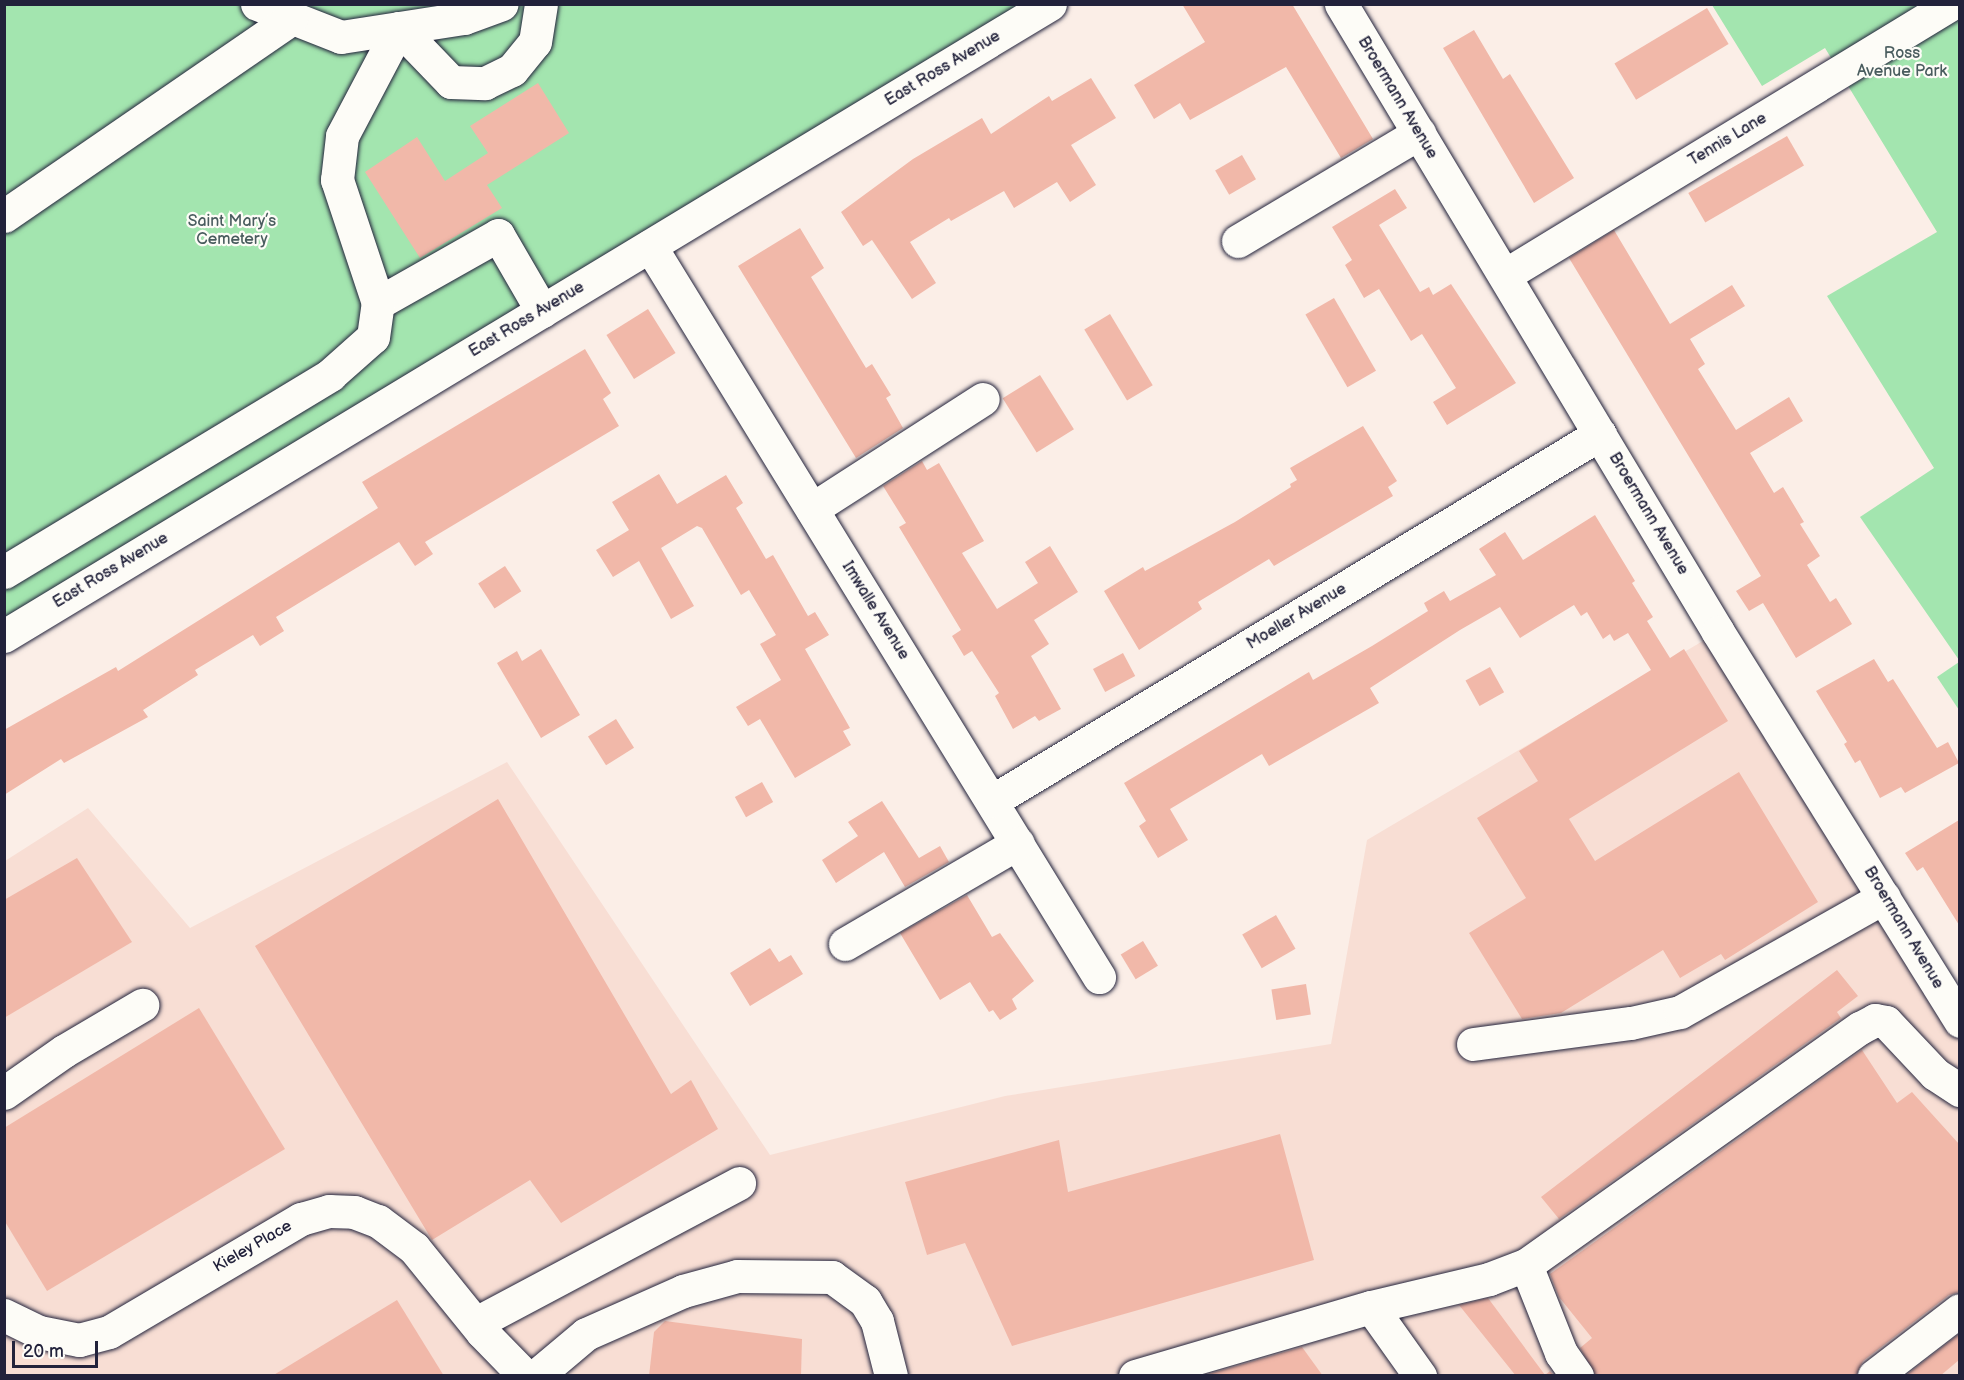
<!DOCTYPE html>
<meta charset="utf-8">
<style>
body{margin:0}
#map{position:relative;width:1964px;height:1380px;overflow:hidden;background:#fbeee7;font-family:"Balsamiq Sans",sans-serif}
div>[style]{position:absolute}
[style*='--x']{left:calc(var(--x)*1px);top:calc(var(--y)*1px);width:calc(var(--w)*1px);rotate:calc(var(--a)*1deg)}
.built>*{inset:0;background:#f8ded4}
.green>*{inset:0;background:#a3e5af}
.building>*{inset:0;background:#f1b8a9;transform-origin:0 0}
.roads{filter:drop-shadow(0 0 2px #22223b) drop-shadow(0 0 2px #22223b)}
.minor>*{height:33px;margin:-16.5px;padding:0 16.5px;transform-origin:16.5px;border-radius:16.5px;background:#fdfcf7}
span{translate:-50% -50%;white-space:nowrap;text-align:center;line-height:1.15;-webkit-text-stroke:4.5px #fdfcf7;paint-order:stroke}
.park-label{font-size:16px;color:#495c5e}
.street-label{font-size:16px;color:#22223b}
.frame{position:absolute;inset:0;border:6px solid #22223b;pointer-events:none}
.scale{position:absolute;left:12px;top:1341px;width:86px;height:27px;box-sizing:border-box;border:3px solid #22223b;border-top:0;padding-left:8px;font-size:18px;line-height:21px;white-space:nowrap;color:#22223b;-webkit-text-stroke:4px #fdfcf7;paint-order:stroke}
</style>
<div id="map">
<div class="built">
<i style="clip-path:polygon(1718px 632px,1959px 1021px,1959px 1375px,5px 1376px,5px 861px,88px 808px,190px 928px,507px 762px,770px 1155px,1005px 1096px,1331px 1044px,1367px 840px)"></i>
</div>
<div class="green">
<i style="clip-path:polygon(5px 5px,1050px 5px,5px 636px)"></i>
<i style="clip-path:polygon(1712px 5px,1959px 5px,1959px 660px,1860px 517px,1934px 468px,1827px 296px,1937px 232px,1825px 48px,1762px 86px)"></i>
<i style="clip-path:polygon(1959px 662px,1959px 710px,1937px 677px)"></i>
</div>
<div class="building">
<i style="clip-path:polygon(1182px 4px,1292px 4px,1373px 139px,1341px 158px,1286px 67px,1190px 120px,1180px 103px,1154px 119px,1134px 85px,1205px 42px)"></i>
<i style="left:1707px;top:8px;width:42px;height:108px;rotate:59deg"></i>
<i style="clip-path:polygon(1474px 30px,1503px 79px,1510px 74px,1574px 178px,1534px 203px,1443px 48px)"></i>
<i style="clip-path:polygon(1091px 78px,1116px 118px,1071px 145px,1096px 185px,1070px 202px,1057px 182px,1014px 208px,1004px 191px,951px 221px,949px 218px,910px 242px,936px 283px,912px 299px,872px 240px,863px 246px,841px 212px,913px 159px,982px 118px,991px 134px,1049px 96px,1052px 101px)"></i>
<i style="clip-path:polygon(538px 83px,569px 133px,487px 185px,502px 208px,420px 258px,365px 172px,417px 137px,445px 181px,488px 153px,470px 126px)"></i>
<i style="left:1787px;top:136px;width:34px;height:114px;rotate:60deg"></i>
<i style="left:1242px;top:155px;width:28px;height:31px;rotate:60deg"></i>
<i style="clip-path:polygon(1395px 189px,1407px 208px,1379px 225px,1420px 292px,1429px 287px,1433px 295px,1451px 284px,1516px 383px,1447px 425px,1433px 402px,1456px 388px,1422px 334px,1411px 341px,1379px 289px,1364px 298px,1345px 265px,1352px 260px,1332px 227px)"></i>
<i style="clip-path:polygon(800px 228px,824px 268px,811px 277px,866px 368px,872px 364px,891px 395px,886px 398px,903px 428px,856px 458px,738px 266px)"></i>
<i style="clip-path:polygon(1614px 230px,1670px 324px,1732px 285px,1745px 306px,1690px 339px,1705px 364px,1698px 369px,1736px 430px,1789px 397px,1803px 421px,1750px 453px,1774px 493px,1783px 487px,1804px 522px,1800px 524px,1820px 556px,1807px 565px,1830px 602px,1836px 598px,1852px 624px,1796px 658px,1763px 603px,1749px 611px,1736px 591px,1761px 576px,1569px 258px)"></i>
<i style="left:1334px;top:298px;width:84px;height:33px;rotate:60deg"></i>
<i style="left:648px;top:309px;width:52px;height:49px;rotate:58deg"></i>
<i style="left:1110px;top:314px;width:83px;height:30px;rotate:59deg"></i>
<i style="clip-path:polygon(585px 349px,611px 393px,603px 399px,619px 426px,425px 542px,433px 554px,415px 566px,399px 542px,276px 617px,284px 631px,260px 646px,253px 635px,195px 670px,198px 675px,143px 710px,148px 717px,64px 763px,61px 759px,4px 795px,4px 730px,116px 667px,118px 671px,378px 508px,362px 482px)"></i>
<i style="left:1040px;top:375px;width:64px;height:44px;rotate:58deg"></i>
<i style="clip-path:polygon(1363px 426px,1397px 481px,1388px 487px,1393px 496px,1274px 566px,1269px 559px,1198px 602px,1202px 609px,1139px 650px,1104px 591px,1143px 567px,1145px 571px,1235px 522px,1291px 487px,1290px 484px,1297px 480px,1290px 468px)"></i>
<i style="clip-path:polygon(922px 461px,927px 470px,939px 463px,984px 541px,962px 553px,997px 609px,1038px 583px,1025px 562px,1050px 546px,1078px 592px,1034px 620px,1049px 644px,1031px 656px,1061px 709px,1039px 721px,1035px 716px,1013px 729px,995px 696px,999px 693px,972px 651px,964px 656px,952px 636px,961px 630px,899px 527px,906px 523px,883px 486px)"></i>
<i style="clip-path:polygon(659px 474px,677px 504px,726px 475px,743px 503px,736px 508px,766px 559px,773px 555px,808px 616px,815px 612px,829px 635px,805px 649px,850px 728px,843px 731px,851px 745px,795px 778px,760px 719px,748px 726px,736px 707px,781px 680px,760px 644px,776px 635px,749px 590px,741px 595px,702px 528px,697px 526px,661px 548px,694px 606px,671px 619px,639px 561px,613px 577px,596px 550px,629px 530px,612px 502px)"></i>
<i style="clip-path:polygon(1595px 515px,1635px 581px,1632px 583px,1653px 617px,1647px 621px,1670px 658px,1684px 649px,1728px 721px,1569px 819px,1595px 861px,1739px 772px,1818px 902px,1725px 960px,1721px 954px,1680px 978px,1663px 950px,1561px 1013px,1522px 1019px,1469px 933px,1526px 898px,1477px 818px,1538px 781px,1519px 751px,1651px 670px,1628px 633px,1614px 641px,1610px 634px,1603px 639px,1587px 612px,1581px 616px,1574px 605px,1520px 638px,1500px 607px,1460px 630px,1370px 688px,1379px 703px,1269px 766px,1262px 754px,1170px 809px,1188px 840px,1158px 858px,1139px 826px,1146px 821px,1124px 783px,1309px 672px,1313px 680px,1372px 646px,1428px 611px,1424px 603px,1444px 591px,1450px 601px,1496px 575px,1479px 549px,1505px 532px,1523px 560px)"></i>
<i style="left:505px;top:566px;width:30px;height:32px;rotate:57deg"></i>
<i style="clip-path:polygon(541px 649px,580px 715px,541px 738px,497px 663px,517px 651px,522px 661px)"></i>
<i style="left:1123px;top:653px;width:26px;height:34px;rotate:62deg"></i>
<i style="clip-path:polygon(1874px 659px,1888px 682px,1893px 679px,1937px 748px,1948px 742px,1959px 763px,1905px 793px,1901px 787px,1880px 798px,1860px 760px,1855px 763px,1844px 744px,1847px 742px,1816px 691px)"></i>
<i style="left:1490px;top:667px;width:29px;height:28px;rotate:61deg"></i>
<i style="left:616px;top:719px;width:34px;height:33px;rotate:58deg"></i>
<i style="left:762px;top:782px;width:23px;height:31px;rotate:61deg"></i>
<i style="clip-path:polygon(498px 799px,671px 1094px,691px 1080px,718px 1129px,561px 1223px,530px 1180px,432px 1240px,255px 946px)"></i>
<i style="clip-path:polygon(882px 801px,919px 858px,940px 846px,949px 862px,905px 887px,884px 852px,836px 883px,822px 860px,858px 836px,848px 822px)"></i>
<i style="clip-path:polygon(1959px 820px,1959px 925px,1923px 867px,1917px 871px,1905px 853px)"></i>
<i style="clip-path:polygon(77px 858px,132px 942px,4px 1018px,4px 900px)"></i>
<i style="clip-path:polygon(967px 895px,992px 937px,1000px 933px,1034px 981px,1012px 999px,1017px 1009px,1000px 1020px,993px 1010px,989px 1012px,970px 982px,940px 1000px,900px 933px)"></i>
<i style="left:1276px;top:915px;width:39px;height:39px;rotate:60deg"></i>
<i style="left:1143px;top:941px;width:29px;height:26px;rotate:59deg"></i>
<i style="clip-path:polygon(770px 948px,779px 962px,791px 955px,803px 974px,750px 1006px,730px 973px)"></i>
<i style="clip-path:polygon(1837px 970px,1858px 996px,1837px 1012px,1841px 1018px,1559px 1219px,1541px 1197px)"></i>
<i style="left:1306px;top:984px;width:31px;height:35px;rotate:81deg"></i>
<i style="clip-path:polygon(199px 1008px,285px 1149px,47px 1291px,4px 1220px,4px 1128px)"></i>
<i style="clip-path:polygon(1862px 1050px,1897px 1103px,1912px 1092px,1959px 1144px,1959px 1292px,1949px 1295px,1863px 1361px,1856px 1376px,1596px 1376px,1580px 1348px,1592px 1338px,1559px 1297px,1550px 1274px)"></i>
<i style="clip-path:polygon(1280px 1134px,1314px 1260px,1012px 1346px,965px 1243px,927px 1255px,905px 1182px,1059px 1140px,1068px 1192px)"></i>
<i style="clip-path:polygon(1488px 1298px,1545px 1375px,1550px 1371px,1554px 1376px,1516px 1376px,1459px 1305px)"></i>
<i style="clip-path:polygon(397px 1300px,444px 1376px,272px 1376px)"></i>
<i style="clip-path:polygon(665px 1321px,802px 1339px,801px 1376px,649px 1376px,654px 1332px)"></i>
<i style="clip-path:polygon(1959px 1334px,1959px 1360px,1940px 1376px,1905px 1376px)"></i>
<i style="clip-path:polygon(1302px 1347px,1323px 1376px,1205px 1376px,1205px 1375px)"></i>
</div>
<div class="roads">
<div class="minor">
<i style="--x:257;--y:4;--w:90;--a:21.4"></i>
<i style="--x:341;--y:37;--w:124;--a:-8.8"></i>
<i style="--x:464;--y:18;--w:40;--a:-20.2"></i>
<i style="--x:1341;--y:4;--w:732;--a:59.02"></i>
<i style="--x:1718;--y:632;--w:458;--a:58.1"></i>
<i style="--x:4;--y:216;--w:348;--a:-34.5"></i>
<i style="--x:1238;--y:241;--w:211;--a:-30.8"></i>
<i style="--x:650;--y:246;--w:858;--a:58.44"></i>
<i style="--x:1505;--y:275;--w:522;--a:-31.28"></i>
<i style="--x:378;--y:303;--w:138;--a:-29.5"></i>
<i style="--x:498;--y:235;--w:88;--a:59.9"></i>
<i style="--x:812;--y:509;--w:203;--a:-32.8"></i>
<i style="--x:4;--y:572;--w:381;--a:-31.1"></i>
<i style="--x:330;--y:375;--w:57;--a:-41.5"></i>
<i style="--x:373;--y:337;--w:34;--a:-82"></i>
<i style="--x:378;--y:303;--w:130;--a:-108.4"></i>
<i style="--x:337;--y:180;--w:44;--a:-83.5"></i>
<i style="--x:342;--y:136;--w:122;--a:-62.2"></i>
<i style="--x:399;--y:28;--w:75;--a:46.1"></i>
<i style="--x:451;--y:82;--w:34;--a:2"></i>
<i style="--x:485;--y:83;--w:30;--a:-26"></i>
<i style="--x:512;--y:70;--w:36;--a:-51"></i>
<i style="--x:535;--y:42;--w:38;--a:-81"></i>
<i style="--x:4;--y:636;--w:1222;--a:-31.14"></i>
<i style="--x:992;--y:801;--w:710;--a:-31.12"></i>
<i style="--x:845;--y:944;--w:200;--a:-30.3"></i>
<i style="--x:1473;--y:1044;--w:159;--a:-7.6"></i>
<i style="--x:1631;--y:1023;--w:50;--a:-12.7"></i>
<i style="--x:1680;--y:1012;--w:234;--a:-29.4"></i>
<i style="--x:4;--y:1093;--w:73;--a:-35"></i>
<i style="--x:64;--y:1051;--w:91;--a:-30.5"></i>
<i style="--x:1526;--y:1265;--w:95;--a:68.3"></i>
<i style="--x:1561;--y:1353;--w:28;--a:55"></i>
<i style="--x:1371;--y:1307;--w:121;--a:-13.3"></i>
<i style="--x:1489;--y:1279;--w:40;--a:-21"></i>
<i style="--x:1526;--y:1265;--w:410;--a:-35.4"></i>
<i style="--x:1860;--y:1028;--w:17;--a:-28"></i>
<i style="--x:1875;--y:1020;--w:11;--a:10"></i>
<i style="--x:1886;--y:1022;--w:71;--a:46.7"></i>
<i style="--x:1935;--y:1074;--w:30;--a:33"></i>
<i style="--x:4;--y:1315;--w:39;--a:26"></i>
<i style="--x:39;--y:1332;--w:41;--a:11.3"></i>
<i style="--x:79;--y:1340;--w:31;--a:-15"></i>
<i style="--x:109;--y:1332;--w:223;--a:-30.5"></i>
<i style="--x:301;--y:1219;--w:29;--a:-16"></i>
<i style="--x:329;--y:1211;--w:25;--a:2"></i>
<i style="--x:354;--y:1212;--w:26;--a:21"></i>
<i style="--x:378;--y:1221;--w:45;--a:36.9"></i>
<i style="--x:414;--y:1248;--w:108;--a:51"></i>
<i style="--x:482;--y:1332;--w:62;--a:45.7"></i>
<i style="--x:476;--y:1323;--w:298;--a:-28"></i>
<i style="--x:536;--y:1376;--w:65;--a:-40"></i>
<i style="--x:586;--y:1334;--w:106;--a:-23.9"></i>
<i style="--x:683;--y:1291;--w:56;--a:-15.5"></i>
<i style="--x:737;--y:1276;--w:95;--a:0.6"></i>
<i style="--x:832;--y:1277;--w:41;--a:36"></i>
<i style="--x:865;--y:1301;--w:23;--a:59"></i>
<i style="--x:877;--y:1321;--w:57;--a:75.7"></i>
<i style="--x:1135;--y:1376;--w:246;--a:-16.3"></i>
<i style="--x:1371;--y:1307;--w:85;--a:54.6"></i>
<i style="--x:1874;--y:1376;--w:108;--a:-37.5"></i>
</div>
</div>
<div class="park-label">
<span style="left:1902px;top:63px">Ross<br>Avenue Park</span>
<span style="left:232px;top:231px">Saint Mary’s<br>Cemetery</span>
</div>
<div class="street-label">
<span style="left:943px;top:69px;rotate:-31deg">East Ross Avenue</span>
<span style="left:1397px;top:98px;rotate:59deg">Broermann Avenue</span>
<span style="left:1728px;top:140px;rotate:-31deg">Tennis Lane</span>
<span style="left:527px;top:320px;rotate:-31deg">East Ross Avenue</span>
<span style="left:1648px;top:514px;rotate:59deg">Broermann Avenue</span>
<span style="left:111px;top:571px;rotate:-31deg">East Ross Avenue</span>
<span style="left:875px;top:611px;rotate:58deg">Imwalle Avenue</span>
<span style="left:1297px;top:617px;rotate:-31deg">Moeller Avenue</span>
<span style="left:1903px;top:928px;rotate:59deg">Broermann Avenue</span>
<span style="left:253px;top:1247px;rotate:-30deg">Kieley Place</span>
</div>
<div class="frame"></div>
<div class="scale">20 m</div>
</div>
